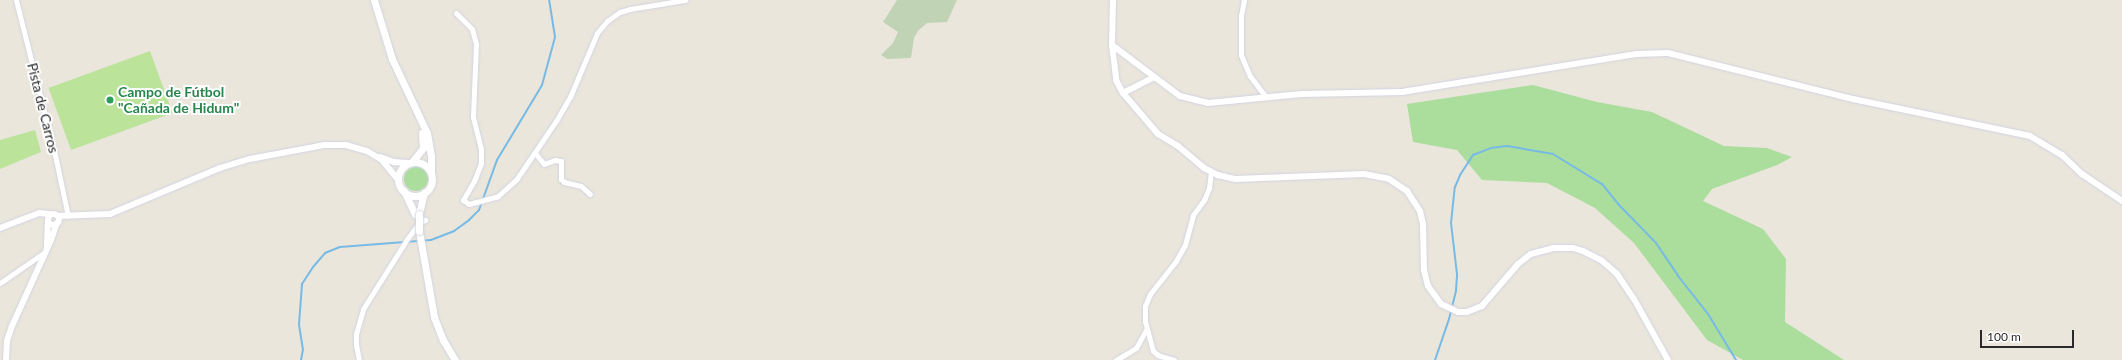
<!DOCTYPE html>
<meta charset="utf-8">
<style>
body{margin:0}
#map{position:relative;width:2122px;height:360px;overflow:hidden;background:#eae6dc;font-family:Lato,sans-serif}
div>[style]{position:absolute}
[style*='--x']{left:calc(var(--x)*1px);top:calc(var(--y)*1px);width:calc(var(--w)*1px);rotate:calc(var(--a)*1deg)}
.green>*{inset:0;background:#abdd9d}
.round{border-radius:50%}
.cemetery>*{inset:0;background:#c0d3b5}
.pitch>*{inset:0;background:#bbe399;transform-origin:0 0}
.stream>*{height:2px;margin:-1px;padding:0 1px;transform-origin:1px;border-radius:1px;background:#77bbe5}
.roads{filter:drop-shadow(0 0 1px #d2d3e1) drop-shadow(0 0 1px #d2d3e1)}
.minor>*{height:5px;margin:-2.5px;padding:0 2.5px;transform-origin:2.5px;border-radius:2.5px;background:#fff}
.tertiary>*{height:6px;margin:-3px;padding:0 3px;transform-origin:3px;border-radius:3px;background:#fff}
.tertiary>.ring{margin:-3px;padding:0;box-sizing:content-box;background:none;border:6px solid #fff;border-radius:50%}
.secondary>*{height:7px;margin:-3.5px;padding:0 3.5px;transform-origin:3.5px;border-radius:3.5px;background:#fff}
.secondary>.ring{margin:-3.5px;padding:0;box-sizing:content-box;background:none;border:7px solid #fff;border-radius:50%}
.bridges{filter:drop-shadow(0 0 1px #d2d3e1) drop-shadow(0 0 1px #d2d3e1)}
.secondary-bridge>*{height:7px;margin:-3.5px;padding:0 3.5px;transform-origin:3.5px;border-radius:3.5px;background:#fff}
.dots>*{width:11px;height:11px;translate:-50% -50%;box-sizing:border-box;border:2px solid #fff;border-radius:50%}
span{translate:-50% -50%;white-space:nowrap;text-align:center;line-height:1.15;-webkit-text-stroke:4px #fff;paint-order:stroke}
.leisure-label{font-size:14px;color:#27864d;font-weight:700}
.left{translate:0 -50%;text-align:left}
.street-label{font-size:14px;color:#292929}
.scale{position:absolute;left:1980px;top:330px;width:94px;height:18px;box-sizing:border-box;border:2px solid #292929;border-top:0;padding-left:5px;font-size:12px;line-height:14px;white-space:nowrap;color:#292929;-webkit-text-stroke:3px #fff;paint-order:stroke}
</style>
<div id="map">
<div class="green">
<i style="clip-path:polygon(1533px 85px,1597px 102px,1652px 112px,1724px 146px,1767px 148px,1792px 157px,1777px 165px,1712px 189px,1703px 201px,1763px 229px,1786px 259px,1785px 322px,1844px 360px,1743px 360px,1707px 340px,1634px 243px,1595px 208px,1547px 183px,1482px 180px,1457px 150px,1413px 142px,1407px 104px)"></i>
<i class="round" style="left:404px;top:167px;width:24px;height:24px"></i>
</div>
<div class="cemetery">
<i style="clip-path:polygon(897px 0,957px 0,947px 22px,927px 23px,918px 31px,914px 38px,911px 58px,887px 59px,881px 55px,893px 43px,898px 32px,883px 22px)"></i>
</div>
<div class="pitch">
<i style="left:150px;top:51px;width:66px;height:108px;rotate:70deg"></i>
<i style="clip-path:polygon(35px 130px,41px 152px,0 169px,0 140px)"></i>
</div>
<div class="stream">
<i style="--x:301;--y:360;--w:10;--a:-79"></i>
<i style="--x:303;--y:350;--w:26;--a:-99"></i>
<i style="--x:299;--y:324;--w:40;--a:-85.7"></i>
<i style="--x:302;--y:284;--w:20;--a:-57"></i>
<i style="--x:313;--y:267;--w:18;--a:-49"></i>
<i style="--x:325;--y:253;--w:16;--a:-22"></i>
<i style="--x:340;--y:247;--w:91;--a:-4.4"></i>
<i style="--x:431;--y:240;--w:25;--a:-21"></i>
<i style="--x:454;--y:231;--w:19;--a:-36"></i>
<i style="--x:469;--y:220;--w:14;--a:-45"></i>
<i style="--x:479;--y:210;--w:53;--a:-70.2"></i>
<i style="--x:497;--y:160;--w:87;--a:-59"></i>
<i style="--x:542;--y:85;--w:50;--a:-74.8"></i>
<i style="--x:555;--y:37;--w:37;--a:-99"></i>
<i style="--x:1435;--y:360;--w:43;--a:-71.1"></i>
<i style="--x:1449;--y:319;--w:30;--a:-76"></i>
<i style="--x:1456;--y:290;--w:16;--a:-86"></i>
<i style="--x:1457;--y:274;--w:51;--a:-96.7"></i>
<i style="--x:1451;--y:223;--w:36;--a:-84"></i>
<i style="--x:1455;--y:187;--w:13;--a:-67"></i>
<i style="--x:1460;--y:175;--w:24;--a:-57"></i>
<i style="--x:1473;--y:155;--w:19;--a:-21"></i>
<i style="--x:1491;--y:148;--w:16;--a:-7"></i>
<i style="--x:1507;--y:146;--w:47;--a:9.9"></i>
<i style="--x:1553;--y:154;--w:57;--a:31.5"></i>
<i style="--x:1602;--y:184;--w:26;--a:51"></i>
<i style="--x:1618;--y:204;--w:54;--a:45.7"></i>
<i style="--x:1656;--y:243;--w:40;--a:56"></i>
<i style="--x:1678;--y:276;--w:48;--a:51.7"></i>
<i style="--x:1708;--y:314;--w:54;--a:58.7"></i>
</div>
<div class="roads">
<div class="minor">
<i style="--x:16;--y:0;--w:160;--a:75.9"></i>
<i style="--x:55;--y:155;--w:62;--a:78"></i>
<i style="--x:1244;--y:0;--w:15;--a:101"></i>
<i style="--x:1241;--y:15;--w:40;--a:90"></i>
<i style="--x:1241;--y:55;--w:23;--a:67"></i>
<i style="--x:1250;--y:76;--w:26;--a:53"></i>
<i style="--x:456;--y:13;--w:23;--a:45"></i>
<i style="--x:472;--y:29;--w:16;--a:75"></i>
<i style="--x:476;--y:44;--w:73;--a:92.4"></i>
<i style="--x:473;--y:117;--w:32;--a:76"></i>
<i style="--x:481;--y:148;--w:15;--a:90"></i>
<i style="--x:481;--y:163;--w:19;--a:111"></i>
<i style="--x:474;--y:181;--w:22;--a:120"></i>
<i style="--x:463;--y:200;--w:7;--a:34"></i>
<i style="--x:469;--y:204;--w:30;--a:-15"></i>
<i style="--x:498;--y:196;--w:24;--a:-42"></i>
<i style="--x:516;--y:180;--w:71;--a:-55.9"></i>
<i style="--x:556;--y:121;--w:28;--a:-60"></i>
<i style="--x:570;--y:97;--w:69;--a:-67.1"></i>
<i style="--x:597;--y:33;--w:16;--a:-50"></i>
<i style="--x:607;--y:21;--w:16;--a:-35"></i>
<i style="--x:620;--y:12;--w:10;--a:-17"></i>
<i style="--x:630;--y:9;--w:56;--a:-9.3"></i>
<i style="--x:535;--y:153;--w:14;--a:51"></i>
<i style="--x:544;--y:164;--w:12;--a:-20"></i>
<i style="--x:555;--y:160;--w:6;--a:9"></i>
<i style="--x:561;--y:161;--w:18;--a:90"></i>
<i style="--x:561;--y:179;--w:4;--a:45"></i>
<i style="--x:564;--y:182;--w:17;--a:13"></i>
<i style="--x:581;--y:186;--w:12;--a:42"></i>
<i style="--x:0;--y:283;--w:55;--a:-34.6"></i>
<i style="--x:359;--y:360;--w:15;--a:-101"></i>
<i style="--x:356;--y:345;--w:11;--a:-90"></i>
<i style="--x:356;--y:334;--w:26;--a:-74"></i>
<i style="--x:363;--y:309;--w:83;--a:-57.8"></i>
<i style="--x:407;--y:239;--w:20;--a:-53"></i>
<i style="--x:419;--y:223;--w:7;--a:-27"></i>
<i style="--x:1116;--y:360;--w:23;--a:-31"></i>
<i style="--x:1136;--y:348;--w:21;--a:-61"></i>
<i style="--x:1174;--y:360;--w:17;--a:-163"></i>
<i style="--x:1158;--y:355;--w:6;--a:-141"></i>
<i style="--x:1153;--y:351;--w:31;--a:-105"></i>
<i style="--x:1145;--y:321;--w:15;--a:-90"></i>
<i style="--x:1145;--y:306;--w:13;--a:-67"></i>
<i style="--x:1150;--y:294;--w:42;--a:-51.8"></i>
<i style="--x:1176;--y:261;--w:18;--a:-61"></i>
<i style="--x:1185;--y:245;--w:31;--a:-75"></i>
<i style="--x:1193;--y:215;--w:19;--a:-54"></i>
<i style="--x:1204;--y:200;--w:13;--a:-67"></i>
<i style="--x:1209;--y:188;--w:16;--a:-83"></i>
</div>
<div class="tertiary">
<i style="--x:1113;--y:0;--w:45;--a:91.3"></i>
<i style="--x:1112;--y:45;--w:35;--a:83"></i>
<i style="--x:1116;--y:80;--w:15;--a:62"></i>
<i style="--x:1123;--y:93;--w:54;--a:49.5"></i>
<i style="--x:1158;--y:134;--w:23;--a:31"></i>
<i style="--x:1178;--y:146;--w:34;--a:40"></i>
<i style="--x:1204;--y:168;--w:16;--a:27"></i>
<i style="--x:1218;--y:175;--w:18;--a:13"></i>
<i style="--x:1236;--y:179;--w:128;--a:-2.2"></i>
<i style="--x:1364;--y:174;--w:25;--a:11"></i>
<i style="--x:1389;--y:179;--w:22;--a:34"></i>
<i style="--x:1407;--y:191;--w:24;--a:57"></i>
<i style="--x:1420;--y:211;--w:13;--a:77"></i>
<i style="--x:1423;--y:224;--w:46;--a:88.8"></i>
<i style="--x:1424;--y:270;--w:16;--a:76"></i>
<i style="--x:1428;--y:286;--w:22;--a:54"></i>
<i style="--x:1441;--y:304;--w:19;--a:25"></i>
<i style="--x:1458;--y:312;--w:9;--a:0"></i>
<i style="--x:1467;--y:312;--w:16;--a:-22"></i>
<i style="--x:1482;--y:306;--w:55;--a:-49.4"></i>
<i style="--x:1518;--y:264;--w:16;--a:-38"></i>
<i style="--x:1531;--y:254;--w:23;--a:-15"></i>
<i style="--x:1553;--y:248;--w:20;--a:0"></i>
<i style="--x:1573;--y:248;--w:10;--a:17"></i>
<i style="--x:1583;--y:251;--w:20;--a:27"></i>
<i style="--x:1601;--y:260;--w:21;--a:41"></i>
<i style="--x:1617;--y:274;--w:30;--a:56"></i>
<i style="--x:1634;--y:299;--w:70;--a:60.9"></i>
<i style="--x:1112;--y:45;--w:85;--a:36.9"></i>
<i style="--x:1180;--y:96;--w:29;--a:14"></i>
<i style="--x:1208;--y:103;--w:94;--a:-5.5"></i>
<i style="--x:1302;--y:94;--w:100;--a:-1.1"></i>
<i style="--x:1402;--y:92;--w:237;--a:-9.2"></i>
<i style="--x:1636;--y:54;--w:32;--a:-2"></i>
<i style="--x:1668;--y:53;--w:191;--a:14"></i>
<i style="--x:1853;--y:99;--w:181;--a:11.8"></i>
<i style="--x:2030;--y:136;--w:37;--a:31"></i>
<i style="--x:2062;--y:155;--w:28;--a:44"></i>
<i style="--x:2082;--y:174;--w:48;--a:34"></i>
<i style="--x:1123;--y:93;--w:35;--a:-27"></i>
<i style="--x:380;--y:157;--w:15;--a:20"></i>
<i style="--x:394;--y:162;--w:14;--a:4"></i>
<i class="ring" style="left:47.5px;top:213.5px;width:5px;height:5px"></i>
<i style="--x:58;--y:216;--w:52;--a:-2.2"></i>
<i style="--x:110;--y:214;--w:119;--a:-22.7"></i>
<i style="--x:220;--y:168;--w:31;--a:-17"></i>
<i style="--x:250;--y:159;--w:75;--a:-10.7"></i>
<i style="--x:324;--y:145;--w:22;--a:0"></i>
<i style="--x:346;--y:145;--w:22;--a:16"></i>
<i style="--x:367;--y:151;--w:17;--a:31"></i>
<i style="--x:382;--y:160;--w:27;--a:51"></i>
<i style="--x:0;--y:228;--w:42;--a:-21"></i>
<i style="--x:39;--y:213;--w:10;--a:6"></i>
<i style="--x:47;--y:246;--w:24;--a:-88"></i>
<i style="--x:6;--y:360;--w:19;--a:-87"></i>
<i style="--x:7;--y:341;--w:16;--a:-72"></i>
<i style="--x:12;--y:326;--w:94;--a:-65.6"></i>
<i style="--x:51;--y:240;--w:18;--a:-71"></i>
</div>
<div class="secondary">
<i style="--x:374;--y:0;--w:62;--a:73"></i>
<i style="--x:392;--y:59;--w:82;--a:64.7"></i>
<i style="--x:427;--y:133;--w:23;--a:80"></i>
<i style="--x:431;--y:156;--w:15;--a:90"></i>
<i style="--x:412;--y:162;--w:18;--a:-52"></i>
<i style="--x:423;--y:148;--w:15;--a:-94"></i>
<i class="ring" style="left:398px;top:162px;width:27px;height:27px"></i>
<i style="--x:404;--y:191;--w:26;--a:65"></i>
<i style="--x:419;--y:214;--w:22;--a:-77"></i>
<i style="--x:419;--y:231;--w:87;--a:80.1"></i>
<i style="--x:434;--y:317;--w:25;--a:69"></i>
<i style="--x:443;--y:340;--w:23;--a:59"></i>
</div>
</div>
<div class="bridges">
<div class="secondary-bridge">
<i style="--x:419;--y:214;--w:17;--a:90"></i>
</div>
</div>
<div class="dots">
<i style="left:110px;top:100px;background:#2e9e5b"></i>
</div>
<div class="leisure-label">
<span class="left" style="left:118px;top:100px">Campo de Fútbol<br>"Cañada de Hidum"</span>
</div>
<div class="street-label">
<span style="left:43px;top:108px;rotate:76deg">Pista de Carros</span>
</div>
<div class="scale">100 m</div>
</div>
